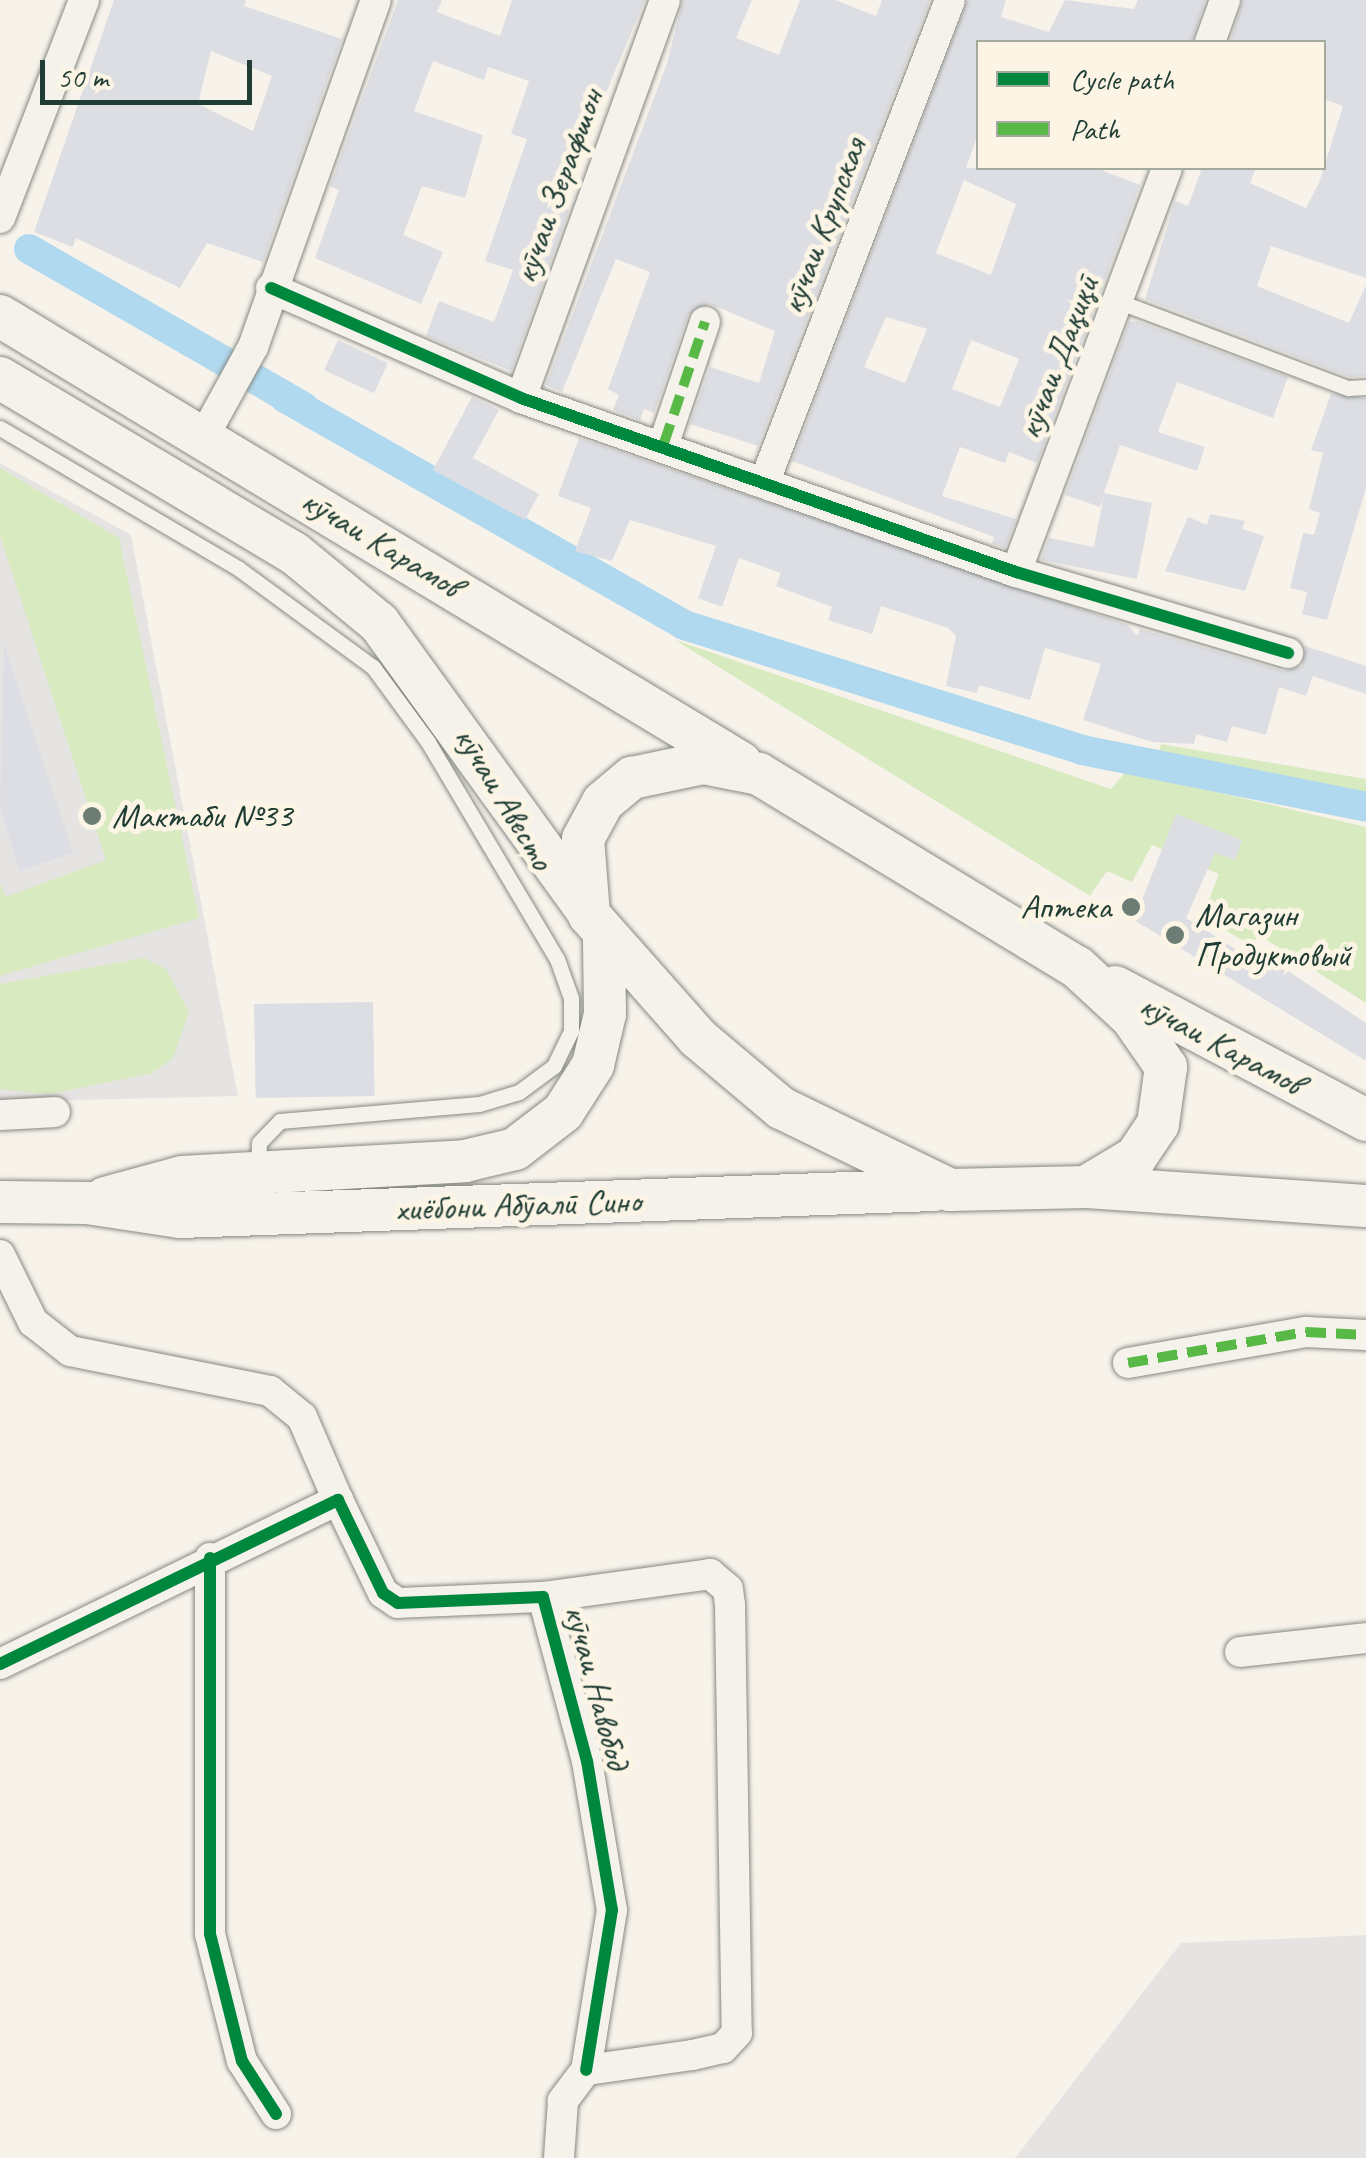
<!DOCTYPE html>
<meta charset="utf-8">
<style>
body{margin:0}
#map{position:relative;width:1366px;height:2158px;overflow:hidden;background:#f7f3ea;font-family:Caveat,sans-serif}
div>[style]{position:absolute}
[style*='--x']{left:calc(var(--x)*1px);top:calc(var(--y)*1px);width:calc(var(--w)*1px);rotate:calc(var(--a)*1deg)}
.built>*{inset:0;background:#e6e4e2}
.green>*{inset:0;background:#d8eabf}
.canal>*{height:30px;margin:-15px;padding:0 15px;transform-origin:15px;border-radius:15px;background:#b0d9ef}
.building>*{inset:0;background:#dddee3;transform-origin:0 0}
.roads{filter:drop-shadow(0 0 2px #868984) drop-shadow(0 0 2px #868984)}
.lane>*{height:15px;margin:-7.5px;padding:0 7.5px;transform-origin:7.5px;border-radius:7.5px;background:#f5f2ec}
.street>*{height:30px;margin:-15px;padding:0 15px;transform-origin:15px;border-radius:15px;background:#f5f2ec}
.secondary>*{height:42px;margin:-21px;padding:0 21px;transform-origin:21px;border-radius:21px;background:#f5f2ec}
.quiet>*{height:10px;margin-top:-5px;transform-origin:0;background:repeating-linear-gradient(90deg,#58b947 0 20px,transparent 0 30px)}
.cycleway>*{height:12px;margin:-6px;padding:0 6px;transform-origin:6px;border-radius:6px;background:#00873e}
.dots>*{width:28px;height:28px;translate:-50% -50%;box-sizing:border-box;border:5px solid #fcf5e5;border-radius:50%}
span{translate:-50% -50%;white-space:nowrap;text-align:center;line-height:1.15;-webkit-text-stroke:10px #fcf5e5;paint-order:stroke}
.street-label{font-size:35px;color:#1f3d34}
.poi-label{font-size:35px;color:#1f3d34}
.left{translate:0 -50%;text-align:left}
.right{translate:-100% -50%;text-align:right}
.legend{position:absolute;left:976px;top:40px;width:350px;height:130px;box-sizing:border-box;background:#fcf5e5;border:2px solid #a4ab9e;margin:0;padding:12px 18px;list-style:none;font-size:30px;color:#1f3d34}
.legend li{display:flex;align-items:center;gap:20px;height:50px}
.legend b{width:50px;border:2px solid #a4ab9e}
.scale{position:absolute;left:40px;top:60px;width:212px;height:45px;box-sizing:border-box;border:5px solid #1f3d34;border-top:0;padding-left:12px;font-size:30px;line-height:35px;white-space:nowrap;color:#1f3d34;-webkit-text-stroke:8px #fcf5e5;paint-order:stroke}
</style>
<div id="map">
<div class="built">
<i style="clip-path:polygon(0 463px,131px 535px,238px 1096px,0 1102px)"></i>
<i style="clip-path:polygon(1366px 1935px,1366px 2158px,1015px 2158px,1181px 1943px)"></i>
</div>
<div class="green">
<i style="clip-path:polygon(0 468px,119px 538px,199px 918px,0 976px,0 884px,6px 897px,106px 860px,0 536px)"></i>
<i style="clip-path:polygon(675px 640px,1111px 789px,1126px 771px,1366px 827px,1366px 1003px,1259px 935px,1251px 945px,1202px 917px,1219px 874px,1152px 845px,1132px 882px,1107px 871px,1090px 896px)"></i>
<i style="clip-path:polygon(1161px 744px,1366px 779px,1366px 797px,1157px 759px)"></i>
<i style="clip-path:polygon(144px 958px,166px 969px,189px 1012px,173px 1058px,153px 1073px,49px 1094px,0 1089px,0 984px)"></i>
</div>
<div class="canal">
<i style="--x:29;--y:249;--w:317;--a:29.9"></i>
<i style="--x:285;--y:398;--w:459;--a:29.6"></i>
<i style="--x:684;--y:625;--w:417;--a:17.4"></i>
<i style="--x:1082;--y:750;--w:290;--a:11.3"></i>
</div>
<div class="building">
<i style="clip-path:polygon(evenodd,114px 0,246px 0,244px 6px,342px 39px,263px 262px,207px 243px,180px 288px,76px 238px,73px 247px,34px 232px,114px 0,211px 51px,272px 76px,253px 131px,198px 104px,211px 51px)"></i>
<i style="clip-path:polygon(398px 0,442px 0,437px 12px,500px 36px,512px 0,645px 0,579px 157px,571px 154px,553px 205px,569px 210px,511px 371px,426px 336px,439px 301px,494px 322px,513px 270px,485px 261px,527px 139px,511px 134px,529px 81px,488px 67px,484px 80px,433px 61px,414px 111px,483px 135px,465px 198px,422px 186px,403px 235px,443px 252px,421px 304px,315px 258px,339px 190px,330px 186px)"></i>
<i style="clip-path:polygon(683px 0,752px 0,736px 38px,779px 55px,800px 0,835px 0,876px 16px,882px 0,930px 0,758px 446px,690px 424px,710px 367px,759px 383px,775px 331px,710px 304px,688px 315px,654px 413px,644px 409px,640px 420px,613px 410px,619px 395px,608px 389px,650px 272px,616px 259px,562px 392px,546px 385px,667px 63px)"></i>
<i style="clip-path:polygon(evenodd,968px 0,1006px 0,1001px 17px,1049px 32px,1065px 0,1134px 9px,1138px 0,1205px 0,1192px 42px,978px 42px,978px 134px,966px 168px,1096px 168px,1140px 185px,1037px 463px,1009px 452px,1005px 463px,960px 447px,942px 496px,1016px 519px,1005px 548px,992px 544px,994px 537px,792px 461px,968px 0,964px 180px,1016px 204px,991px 275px,936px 253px,964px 180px,968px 0,886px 317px,927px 329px,905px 383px,864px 367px,886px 317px,968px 0,971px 340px,1019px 359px,1000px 407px,952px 389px,971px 340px)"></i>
<i style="clip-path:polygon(1243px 0,1366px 0,1366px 278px,1271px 246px,1257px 286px,1349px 323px,1366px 285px,1366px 376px,1350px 377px,1145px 299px,1175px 201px,1188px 206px,1202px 168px,1256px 168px,1250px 183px,1306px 208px,1319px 183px,1343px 106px,1324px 99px,1324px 42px,1230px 42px)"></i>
<i style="clip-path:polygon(1137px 321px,1288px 377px,1273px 418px,1177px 382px,1158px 432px,1205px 447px,1197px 471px,1120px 445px,1104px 493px,1152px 503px,1137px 579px,1041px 560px,1049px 538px,1094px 547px,1104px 494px,1100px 507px,1065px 495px,1129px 322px)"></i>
<i style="left:338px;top:340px;width:55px;height:33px;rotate:25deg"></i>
<i style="clip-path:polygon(1331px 394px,1366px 398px,1366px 488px,1327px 620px,1302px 614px,1307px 592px,1290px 588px,1303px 533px,1314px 535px,1320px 513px,1309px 509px,1323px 453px,1311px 450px)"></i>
<i style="clip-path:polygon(472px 397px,499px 410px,473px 458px,539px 494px,525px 520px,433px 470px)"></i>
<i style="clip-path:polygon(579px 438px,1128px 625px,1137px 636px,1140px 629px,1284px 671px,1302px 666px,1305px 646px,1366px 666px,1366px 694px,1313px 676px,1306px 696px,1279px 687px,1266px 735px,1232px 726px,1227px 742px,1196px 734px,1194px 744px,1152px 742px,1083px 720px,1101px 664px,1045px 648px,1030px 700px,979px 685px,977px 693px,946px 686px,956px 636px,948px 628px,881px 606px,872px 634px,828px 620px,832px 607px,776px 586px,781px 573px,739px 558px,722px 607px,698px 598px,716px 546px,630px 520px,612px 561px,575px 551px,591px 508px,558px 496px)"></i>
<i style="clip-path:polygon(1210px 514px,1245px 521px,1242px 529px,1264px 536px,1245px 591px,1165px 571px,1188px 517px,1207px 525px)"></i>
<i style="clip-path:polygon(4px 643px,73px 853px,20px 871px,0 809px)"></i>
<i style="clip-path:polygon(1176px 814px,1242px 840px,1235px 860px,1215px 853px,1186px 918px,1261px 965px,1267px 957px,1366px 1023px,1366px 1061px,1134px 920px)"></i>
<i style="left:373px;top:1002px;width:94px;height:119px;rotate:89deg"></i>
</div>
<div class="roads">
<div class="lane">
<i style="--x:1120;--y:302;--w:244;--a:20.7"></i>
<i style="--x:1348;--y:388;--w:18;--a:-3"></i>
<i style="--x:0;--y:428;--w:277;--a:30.5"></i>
<i style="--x:239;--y:569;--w:166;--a:36.2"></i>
<i style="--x:373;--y:667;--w:93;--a:53.7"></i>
<i style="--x:428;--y:742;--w:252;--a:59.3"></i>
<i style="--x:557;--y:959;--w:41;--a:70.3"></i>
<i style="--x:571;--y:998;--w:33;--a:90"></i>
<i style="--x:571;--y:1031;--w:39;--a:116"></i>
<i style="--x:554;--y:1066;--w:44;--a:143.4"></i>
<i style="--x:519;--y:1092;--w:42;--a:163.3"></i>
<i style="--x:479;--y:1104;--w:200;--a:175.1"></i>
<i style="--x:280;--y:1121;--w:30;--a:134"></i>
<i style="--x:259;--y:1143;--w:27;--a:92"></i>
</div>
<div class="street">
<i style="--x:1210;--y:42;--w:45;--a:-70.3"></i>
<i style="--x:0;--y:218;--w:234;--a:-68.9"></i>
<i style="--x:271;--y:288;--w:273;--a:23.7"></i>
<i style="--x:521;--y:398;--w:525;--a:19.37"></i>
<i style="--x:1016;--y:572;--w:284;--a:16.6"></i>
<i style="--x:521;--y:398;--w:423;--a:-70.1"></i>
<i style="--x:204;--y:436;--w:102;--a:-61.2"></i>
<i style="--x:253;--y:347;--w:368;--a:-70.5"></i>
<i style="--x:664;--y:443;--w:128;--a:-71.3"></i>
<i style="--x:766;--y:478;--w:512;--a:-68.95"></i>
<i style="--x:1016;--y:572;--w:431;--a:-69.5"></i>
<i style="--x:0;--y:1115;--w:55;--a:-3.1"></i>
<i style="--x:0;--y:1255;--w:75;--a:63.8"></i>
<i style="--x:33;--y:1322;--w:47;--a:38.1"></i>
<i style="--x:70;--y:1351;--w:204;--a:11.3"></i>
<i style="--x:270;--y:1391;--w:41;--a:39.1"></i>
<i style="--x:302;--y:1417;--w:90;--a:66.6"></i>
<i style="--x:1128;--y:1363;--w:181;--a:-9.9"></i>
<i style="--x:1306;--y:1332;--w:60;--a:2.9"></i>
<i style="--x:210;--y:1558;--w:376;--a:90"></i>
<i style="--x:210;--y:1934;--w:131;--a:75.9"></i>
<i style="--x:242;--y:2061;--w:63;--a:57.3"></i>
<i style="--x:543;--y:1597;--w:169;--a:-7.8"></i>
<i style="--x:710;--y:1574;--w:23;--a:40"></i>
<i style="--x:728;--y:1589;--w:16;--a:83"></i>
<i style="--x:730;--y:1605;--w:428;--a:89.1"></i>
<i style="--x:737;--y:2033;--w:21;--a:133"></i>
<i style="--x:723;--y:2048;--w:32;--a:167"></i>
<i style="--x:692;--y:2055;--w:107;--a:171.9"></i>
<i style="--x:586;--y:2070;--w:39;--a:127"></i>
<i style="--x:563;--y:2101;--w:57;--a:94"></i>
<i style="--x:1240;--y:1652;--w:127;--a:-6.3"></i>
<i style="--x:0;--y:1664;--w:376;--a:-25.9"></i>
<i style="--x:338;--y:1500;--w:103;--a:64.2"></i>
<i style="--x:383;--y:1593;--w:18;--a:34"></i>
<i style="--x:398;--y:1603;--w:145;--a:-2.4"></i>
<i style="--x:543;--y:1597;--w:170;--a:75"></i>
<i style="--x:587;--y:1761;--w:151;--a:80.5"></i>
<i style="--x:612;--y:1910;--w:162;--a:99.2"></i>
</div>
<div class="secondary">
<i style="--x:0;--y:316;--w:865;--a:31.1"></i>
<i style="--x:0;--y:378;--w:342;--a:30.8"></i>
<i style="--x:294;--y:553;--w:110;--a:39.5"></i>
<i style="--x:379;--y:623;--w:357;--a:54.1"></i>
<i style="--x:703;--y:763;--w:57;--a:11.1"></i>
<i style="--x:759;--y:774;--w:372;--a:31.3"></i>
<i style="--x:1077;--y:967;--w:75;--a:42.8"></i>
<i style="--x:1132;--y:1018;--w:60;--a:55.2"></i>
<i style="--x:1166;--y:1067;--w:58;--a:98"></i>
<i style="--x:1158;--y:1124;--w:40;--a:124"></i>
<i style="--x:1136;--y:1157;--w:58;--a:149"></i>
<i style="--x:1086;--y:1187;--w:136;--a:178.7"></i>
<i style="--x:950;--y:1190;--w:188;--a:-154.1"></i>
<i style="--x:781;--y:1108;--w:109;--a:-139.9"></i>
<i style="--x:698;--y:1038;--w:164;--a:-131.5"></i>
<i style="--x:589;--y:915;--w:76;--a:-94.5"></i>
<i style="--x:583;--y:839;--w:42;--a:-61.6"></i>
<i style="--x:603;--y:802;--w:38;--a:-40"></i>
<i style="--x:632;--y:778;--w:73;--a:-11.9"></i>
<i style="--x:1115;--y:987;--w:284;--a:27.9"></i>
<i style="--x:1086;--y:1187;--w:281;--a:3.9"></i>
<i style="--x:105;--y:1198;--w:80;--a:-15.3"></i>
<i style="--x:182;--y:1177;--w:283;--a:-3.2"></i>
<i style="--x:465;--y:1161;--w:51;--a:-13.5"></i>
<i style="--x:515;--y:1149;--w:61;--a:-37.6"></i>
<i style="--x:563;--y:1112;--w:56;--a:-57.4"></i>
<i style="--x:593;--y:1065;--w:52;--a:-76.8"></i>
<i style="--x:605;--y:1014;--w:76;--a:-90.8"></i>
<i style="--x:0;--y:1202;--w:87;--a:0.7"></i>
<i style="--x:87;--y:1203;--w:94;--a:8.6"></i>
<i style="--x:180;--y:1217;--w:754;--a:-2.05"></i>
</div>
</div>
<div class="quiet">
<i style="--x:664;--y:443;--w:128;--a:-71.3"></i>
<i style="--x:1128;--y:1363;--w:181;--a:-9.9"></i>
<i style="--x:1306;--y:1332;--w:60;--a:2.9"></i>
</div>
<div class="cycleway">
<i style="--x:271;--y:288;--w:273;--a:23.7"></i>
<i style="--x:521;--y:398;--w:525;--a:19.37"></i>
<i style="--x:1016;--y:572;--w:284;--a:16.6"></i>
<i style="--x:210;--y:1558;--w:376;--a:90"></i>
<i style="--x:210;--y:1934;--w:131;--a:75.9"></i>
<i style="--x:242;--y:2061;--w:63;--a:57.3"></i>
<i style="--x:0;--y:1664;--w:376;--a:-25.9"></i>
<i style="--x:338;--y:1500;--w:103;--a:64.2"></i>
<i style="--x:383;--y:1593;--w:18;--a:34"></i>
<i style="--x:398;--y:1603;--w:145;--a:-2.4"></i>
<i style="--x:543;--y:1597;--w:170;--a:75"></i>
<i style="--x:587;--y:1761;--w:151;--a:80.5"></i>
<i style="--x:612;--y:1910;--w:162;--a:99.2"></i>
</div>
<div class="dots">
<i style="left:92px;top:816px;background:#6b7d74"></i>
<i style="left:1131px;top:907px;background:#6b7d74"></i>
<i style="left:1175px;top:935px;background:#6b7d74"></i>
</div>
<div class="street-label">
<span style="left:558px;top:186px;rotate:-70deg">кӯчаи Зерафшон</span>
<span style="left:823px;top:226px;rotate:-69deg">кӯчаи Крупская</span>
<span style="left:1058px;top:357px;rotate:-69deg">кӯчаи Дақиқӣ</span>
<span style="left:381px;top:543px;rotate:31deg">кӯчаи Карамов</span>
<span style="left:504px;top:798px;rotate:59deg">кӯчаи Авесто</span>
<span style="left:1221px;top:1044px;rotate:28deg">кӯчаи Карамов</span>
<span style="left:518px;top:1205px;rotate:-2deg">хиёбони Абӯалӣ Сино</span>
<span style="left:597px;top:1687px;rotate:75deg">кӯчаи Навобод</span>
</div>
<div class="poi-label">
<span class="left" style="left:112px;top:816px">Мактаби №33</span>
<span class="right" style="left:1111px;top:907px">Аптека</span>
<span class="left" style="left:1195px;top:935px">Магазин<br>Продуктовый</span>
</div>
<ul class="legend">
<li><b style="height:12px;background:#00873e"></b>Cycle path</li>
<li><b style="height:12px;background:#58b947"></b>Path</li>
</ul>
<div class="scale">50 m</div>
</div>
